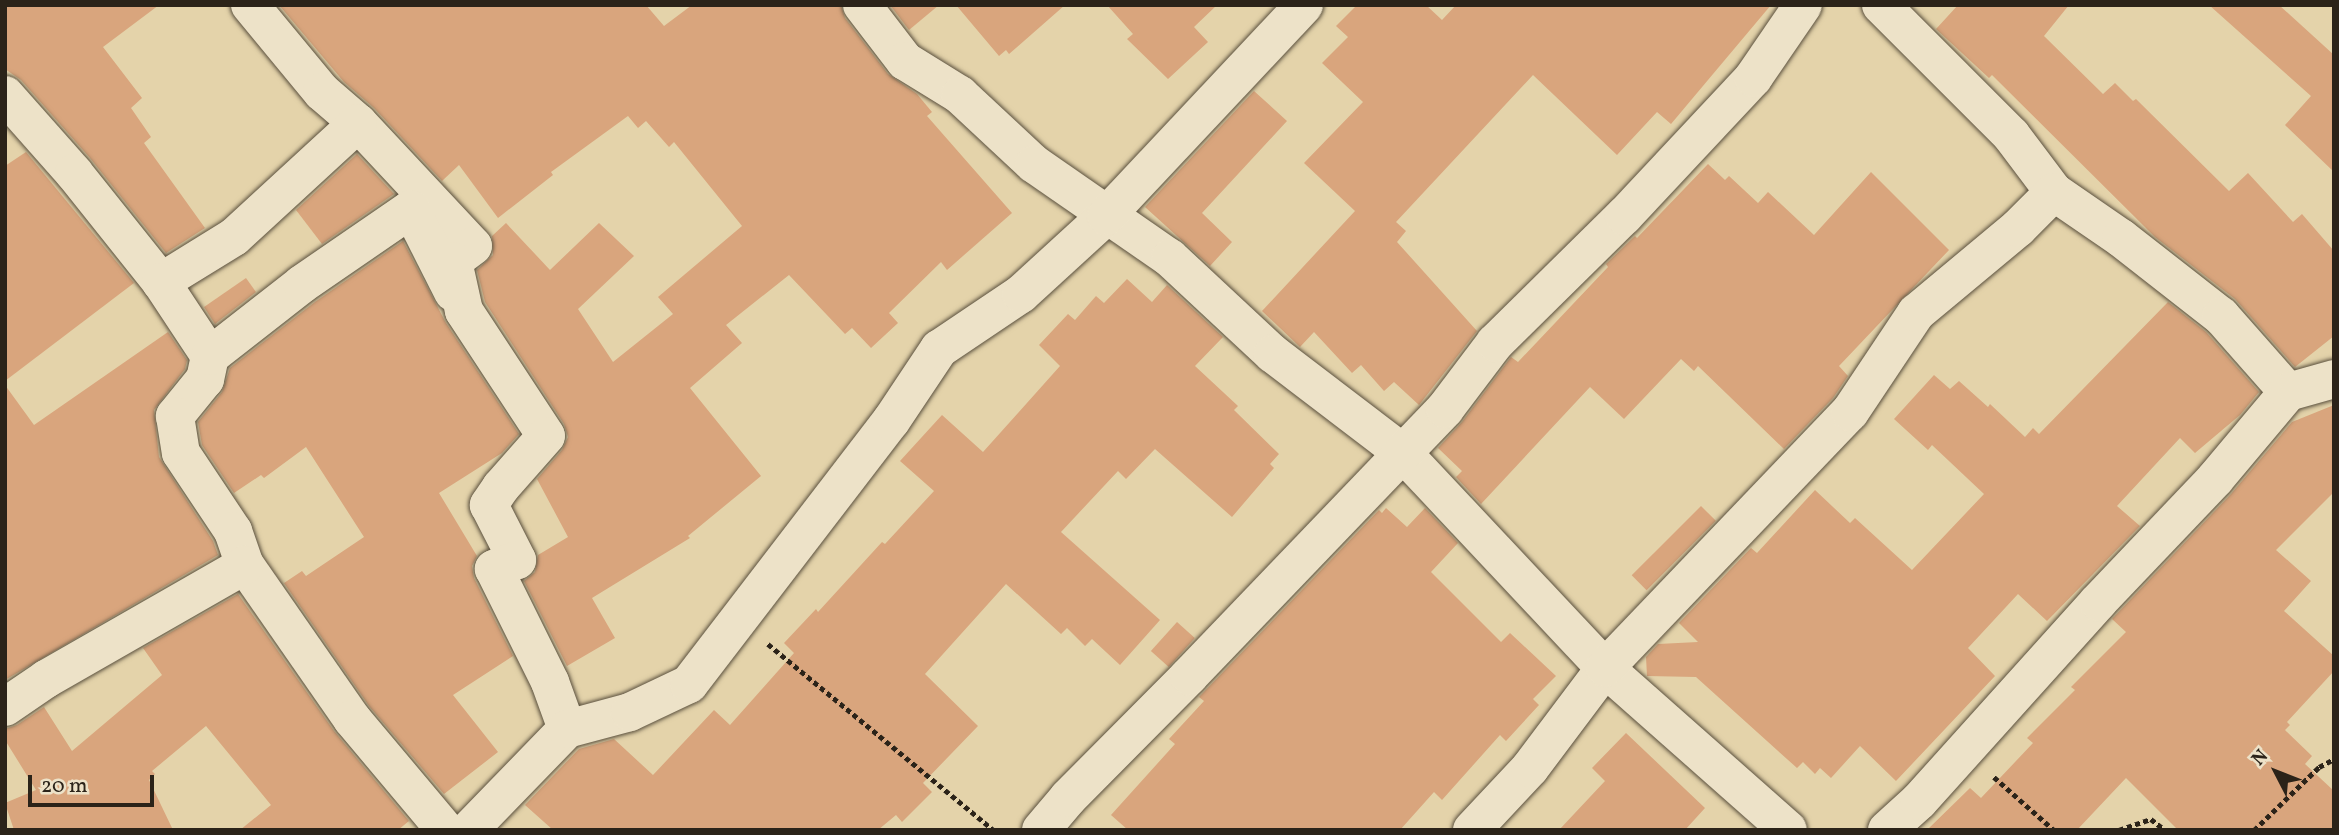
<!DOCTYPE html>
<style>
body{margin:0}
#map{position:relative;width:2339px;height:835px;overflow:hidden;background:#e4d3aa;font-family:Vollkorn,serif}
div>[style]{position:absolute}
[style*='--x']{left:calc(var(--x)*1px);top:calc(var(--y)*1px);width:calc(var(--w)*1px);rotate:calc(var(--a)*1deg)}
.building>*{inset:0;background:#d9a57d;transform-origin:0 0}
.path>*{height:4.5px;margin-top:-2.25px;transform-origin:0;background:repeating-linear-gradient(90deg,#2b2319 0 5px,transparent 0 8.5px)}
.roads{filter:drop-shadow(0 0 2px #594f3d) drop-shadow(0 0 2px #594f3d)}
.minor>*{height:38px;margin:-19px;padding:0 19px;transform-origin:19px;border-radius:19px;background:#ede2c8}
span{translate:-50% -50%;white-space:nowrap;text-align:center;line-height:1.15;-webkit-text-stroke:7px #ede2c8;paint-order:stroke}
.frame{position:absolute;inset:0;border:7px solid #2b2319;pointer-events:none}
.north{position:absolute;left:2241px;top:737px;width:70px;height:70px;-webkit-text-stroke:5px #ede2c8;paint-order:stroke;rotate:312deg;font-size:19px;font-weight:700;line-height:28px;text-align:center;color:#2b2319}
.north::after{content:'';display:block;margin:auto;width:24px;height:32px;background:#2b2319;clip-path:polygon(50% 0,100% 100%,50% 72%,0 100%)}
.scale{position:absolute;left:28px;top:775px;width:126px;height:32px;box-sizing:border-box;border:4px solid #2b2319;border-top:0;padding-left:9px;font-size:21px;line-height:24px;white-space:nowrap;color:#2b2319;-webkit-text-stroke:5px #ede2c8;paint-order:stroke}
</style>
<div id="map">
<div class="building">
<i style="clip-path:polygon(5px 5px,159px 5px,103px 47px,142px 98px,131px 108px,151px 137px,144px 143px,205px 228px,166px 253px,90px 158px,21px 80px,5px 69px)"></i>
<i style="clip-path:polygon(279px 5px,646px 5px,664px 26px,692px 5px,841px 5px,845px 18px,888px 74px,917px 94px,932px 112px,927px 116px,1012px 213px,947px 270px,941px 262px,889px 313px,898px 323px,871px 348px,852px 328px,845px 334px,789px 275px,726px 325px,742px 343px,690px 388px,761px 476px,688px 536px,690px 538px,592px 598px,615px 638px,567px 666px,524px 581px,535px 572px,538px 555px,568px 537px,537px 479px,562px 450px,568px 437px,564px 424px,485px 302px,477px 270px,493px 255px,492px 236px,506px 223px,550px 270px,599px 223px,634px 256px,578px 309px,613px 362px,673px 314px,658px 297px,742px 226px,674px 142px,669px 147px,646px 121px,638px 128px,628px 116px,551px 172px,553px 175px,498px 218px,459px 165px,442px 181px,374px 108px,344px 82px)"></i>
<i style="clip-path:polygon(890px 5px,939px 5px,909px 30px)"></i>
<i style="clip-path:polygon(956px 5px,1065px 5px,1009px 54px,1006px 50px,999px 56px)"></i>
<i style="clip-path:polygon(1107px 5px,1217px 5px,1194px 27px,1208px 42px,1168px 79px,1127px 39px,1133px 34px)"></i>
<i style="clip-path:polygon(1357px 5px,1426px 5px,1442px 20px,1456px 5px,1771px 5px,1671px 124px,1657px 112px,1617px 155px,1533px 75px,1396px 222px,1406px 231px,1397px 242px,1477px 331px,1419px 405px,1394px 382px,1384px 391px,1361px 365px,1352px 373px,1314px 332px,1300px 347px,1262px 311px,1355px 211px,1304px 163px,1363px 102px,1322px 63px,1348px 37px,1336px 26px)"></i>
<i style="clip-path:polygon(1958px 5px,2069px 5px,2044px 36px,2103px 94px,2115px 83px,2133px 101px,2136px 99px,2229px 191px,2248px 173px,2293px 222px,2302px 214px,2334px 251px,2334px 336px,2295px 367px,2235px 299px,2155px 237px,1992px 75px,1989px 78px,1936px 29px)"></i>
<i style="clip-path:polygon(2209px 5px,2279px 5px,2334px 55px,2334px 172px,2285px 125px,2311px 96px)"></i>
<i style="clip-path:polygon(1254px 91px,1287px 121px,1202px 213px,1232px 242px,1210px 266px,1145px 207px)"></i>
<i style="clip-path:polygon(26px 152px,134px 283px,5px 381px,5px 166px)"></i>
<i style="clip-path:polygon(357px 154px,394px 194px,322px 244px,296px 210px)"></i>
<i style="clip-path:polygon(1708px 164px,1725px 180px,1729px 176px,1758px 203px,1768px 192px,1814px 235px,1871px 172px,1949px 250px,1839px 366px,1848px 376px,1833px 398px,1784px 449px,1698px 366px,1694px 371px,1681px 359px,1624px 419px,1590px 387px,1481px 504px,1456px 477px,1462px 471px,1438px 448px,1462px 422px,1511px 357px,1518px 362px,1608px 267px,1606px 264px,1635px 236px,1637px 238px)"></i>
<i style="clip-path:polygon(403px 241px,446px 323px,519px 434px,502px 453px,439px 493px,477px 556px,472px 566px,474px 578px,513px 656px,453px 695px,498px 752px,444px 794px,369px 706px,284px 583px,302px 571px,306px 576px,364px 537px,306px 447px,264px 478px,261px 475px,234px 493px,202px 445px,198px 422px,222px 392px,230px 368px,315px 302px)"></i>
<i style="clip-path:polygon(246px 278px,256px 292px,215px 324px,204px 307px)"></i>
<i style="clip-path:polygon(1127px 279px,1152px 302px,1167px 285px,1223px 337px,1195px 366px,1238px 406px,1234px 410px,1279px 454px,1270px 464px,1274px 468px,1232px 517px,1155px 449px,1126px 479px,1118px 471px,1061px 532px,1160px 620px,1120px 665px,1092px 639px,1085px 646px,1067px 628px,1061px 634px,1006px 584px,925px 674px,978px 726px,923px 783px,932px 792px,902px 822px,896px 815px,878px 830px,553px 830px,525px 805px,579px 749px,614px 739px,653px 775px,714px 710px,730px 725px,794px 653px,784px 643px,816px 609px,818px 612px,882px 542px,885px 544px,934px 491px,900px 461px,942px 415px,983px 452px,1060px 366px,1039px 345px,1068px 314px,1075px 320px,1096px 296px,1104px 303px)"></i>
<i style="clip-path:polygon(2168px 302px,2206px 332px,2259px 392px,2240px 415px,2195px 453px,2180px 438px,2117px 506px,2140px 526px,2047px 621px,2018px 594px,1968px 648px,1995px 676px,1896px 781px,1860px 746px,1831px 778px,1820px 768px,1815px 774px,1803px 762px,1797px 768px,1696px 677px,1647px 676px,1646px 657px,1658px 644px,1698px 642px,1679px 623px,1751px 548px,1757px 553px,1815px 490px,1850px 523px,1855px 518px,1912px 570px,1984px 494px,1932px 445px,1928px 450px,1894px 419px,1934px 375px,1950px 389px,1959px 381px,1988px 407px,1990px 404px,2025px 437px,2033px 428px,2039px 434px)"></i>
<i style="clip-path:polygon(168px 332px,187px 360px,185px 369px,154px 410px,159px 457px,213px 541px,218px 555px,5px 680px,5px 385px,34px 425px)"></i>
<i style="clip-path:polygon(2334px 405px,2334px 492px,2276px 550px,2311px 581px,2284px 611px,2334px 656px,2334px 671px,2287px 722px,2290px 725px,2285px 730px,2312px 756px,2305px 764px,2334px 791px,2334px 830px,2178px 830px,2126px 778px,2077px 830px,1927px 830px,1970px 788px,1981px 798px,2033px 743px,2027px 738px,2075px 690px,2071px 687px,2126px 632px,2112px 619px,2231px 494px,2292px 422px)"></i>
<i style="left:1701px;top:506px;width:21px;height:98px;rotate:45deg"></i>
<i style="clip-path:polygon(1386px 508px,1407px 527px,1425px 508px,1458px 543px,1431px 572px,1501px 642px,1510px 633px,1556px 676px,1533px 699px,1539px 705px,1506px 741px,1500px 735px,1442px 800px,1434px 792px,1400px 830px,1128px 830px,1111px 815px,1175px 744px,1169px 739px,1204px 701px,1199px 697px,1379px 510px,1382px 513px)"></i>
<i style="clip-path:polygon(238px 594px,334px 731px,409px 821px,398px 830px,240px 830px,271px 805px,206px 726px,152px 771px,155px 774px,149px 780px,173px 830px,14px 830px,5px 803px,36px 790px,5px 740px,5px 729px,17px 725px,44px 707px,72px 751px,162px 675px,143px 648px)"></i>
<i style="left:1177px;top:622px;width:24px;height:39px;rotate:42deg"></i>
<i style="clip-path:polygon(1626px 733px,1705px 808px,1685px 830px,1559px 830px,1605px 781px,1592px 768px)"></i>
</div>
<div class="path">
<i style="--x:768;--y:644;--w:293;--a:39.5"></i>
<i style="--x:1994;--y:777;--w:80;--a:41.5"></i>
<i style="--x:2119;--y:830;--w:34;--a:-19"></i>
<i style="--x:2151;--y:819;--w:18;--a:38"></i>
<i style="--x:2254;--y:830;--w:91;--a:-44.1"></i>
<i style="--x:2319;--y:767;--w:17;--a:-28"></i>
</div>
<div class="roads">
<div class="minor">
<i style="--x:250;--y:5;--w:113;--a:50.4"></i>
<i style="--x:322;--y:92;--w:48;--a:40.7"></i>
<i style="--x:358;--y:123;--w:168;--a:46.9"></i>
<i style="--x:473;--y:246;--w:25;--a:143"></i>
<i style="--x:453;--y:261;--w:51;--a:77.6"></i>
<i style="--x:464;--y:311;--w:149;--a:56.7"></i>
<i style="--x:546;--y:436;--w:68;--a:131.4"></i>
<i style="--x:501;--y:487;--w:22;--a:124"></i>
<i style="--x:489;--y:505;--w:62;--a:63"></i>
<i style="--x:517;--y:560;--w:25;--a:159"></i>
<i style="--x:494;--y:569;--w:126;--a:63.6"></i>
<i style="--x:550;--y:682;--w:50;--a:70.1"></i>
<i style="--x:862;--y:5;--w:71;--a:52.5"></i>
<i style="--x:905;--y:61;--w:65;--a:31.7"></i>
<i style="--x:960;--y:95;--w:101;--a:43"></i>
<i style="--x:1034;--y:164;--w:165;--a:34.7"></i>
<i style="--x:1170;--y:258;--w:141;--a:43"></i>
<i style="--x:1273;--y:354;--w:163;--a:37.3"></i>
<i style="--x:1403;--y:453;--w:295;--a:46.8"></i>
<i style="--x:1605;--y:668;--w:244;--a:41.5"></i>
<i style="--x:1881;--y:5;--w:184;--a:45"></i>
<i style="--x:2011;--y:135;--w:71;--a:53"></i>
<i style="--x:2054;--y:192;--w:81;--a:34.5"></i>
<i style="--x:2121;--y:238;--w:127;--a:38"></i>
<i style="--x:2221;--y:316;--w:101;--a:48.6"></i>
<i style="--x:5;--y:95;--w:104;--a:48.5"></i>
<i style="--x:74;--y:173;--w:139;--a:51.4"></i>
<i style="--x:358;--y:123;--w:168;--a:137.4"></i>
<i style="--x:234;--y:237;--w:86;--a:148.3"></i>
<i style="--x:161;--y:282;--w:89;--a:56.5"></i>
<i style="--x:210;--y:356;--w:24;--a:102"></i>
<i style="--x:205;--y:379;--w:48;--a:129"></i>
<i style="--x:175;--y:416;--w:37;--a:81"></i>
<i style="--x:181;--y:453;--w:94;--a:56.3"></i>
<i style="--x:233;--y:531;--w:36;--a:71"></i>
<i style="--x:245;--y:565;--w:188;--a:55.2"></i>
<i style="--x:352;--y:719;--w:145;--a:50"></i>
<i style="--x:210;--y:356;--w:117;--a:-38"></i>
<i style="--x:302;--y:284;--w:132;--a:-34.5"></i>
<i style="--x:411;--y:209;--w:93;--a:63.2"></i>
<i style="--x:5;--y:707;--w:50;--a:-34.3"></i>
<i style="--x:46;--y:679;--w:229;--a:-29.8"></i>
<i style="--x:469;--y:830;--w:141;--a:-45.9"></i>
<i style="--x:567;--y:729;--w:65;--a:-15.1"></i>
<i style="--x:630;--y:712;--w:65;--a:-25.4"></i>
<i style="--x:689;--y:684;--w:332;--a:-52.5"></i>
<i style="--x:891;--y:421;--w:87;--a:-56.3"></i>
<i style="--x:939;--y:349;--w:99;--a:-33.9"></i>
<i style="--x:1021;--y:294;--w:115;--a:-42.5"></i>
<i style="--x:1106;--y:216;--w:289;--a:-46.8"></i>
<i style="--x:1041;--y:830;--w:42;--a:-49.8"></i>
<i style="--x:1068;--y:798;--w:172;--a:-45.2"></i>
<i style="--x:1189;--y:676;--w:370;--a:-46.2"></i>
<i style="--x:1445;--y:409;--w:83;--a:-52.9"></i>
<i style="--x:1495;--y:343;--w:181;--a:-44.6"></i>
<i style="--x:1624;--y:216;--w:189;--a:-46.9"></i>
<i style="--x:1753;--y:78;--w:88;--a:-55.6"></i>
<i style="--x:1472;--y:830;--w:85;--a:-46.9"></i>
<i style="--x:1530;--y:768;--w:125;--a:-53.1"></i>
<i style="--x:1605;--y:668;--w:354;--a:-46.3"></i>
<i style="--x:1850;--y:412;--w:119;--a:-56.3"></i>
<i style="--x:1916;--y:313;--w:133;--a:-39.8"></i>
<i style="--x:2018;--y:228;--w:51;--a:-45"></i>
<i style="--x:1887;--y:830;--w:43;--a:-42.2"></i>
<i style="--x:1919;--y:801;--w:268;--a:-48"></i>
<i style="--x:2098;--y:602;--w:170;--a:-46.4"></i>
<i style="--x:2215;--y:479;--w:114;--a:-50"></i>
<i style="--x:2288;--y:392;--w:48;--a:-15.8"></i>
</div>
</div>
<div class="frame"></div>
<div class="north">N</div>
<div class="scale">20 m</div>
</div>
